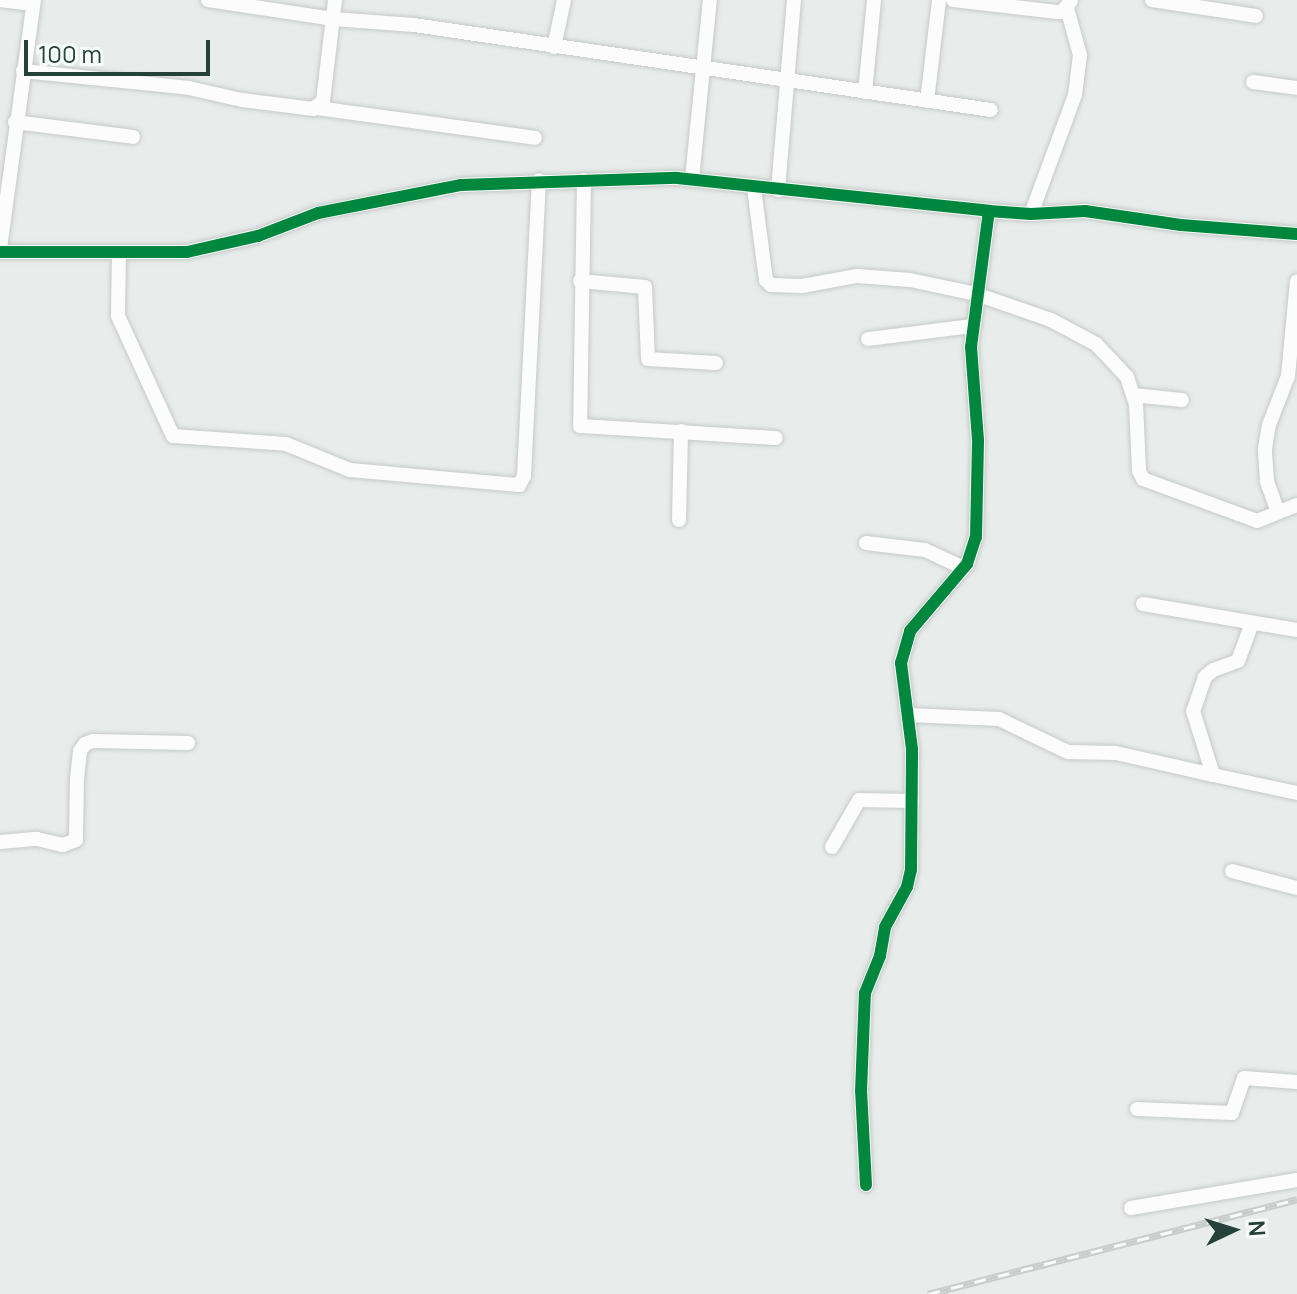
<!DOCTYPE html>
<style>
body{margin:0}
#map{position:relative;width:1297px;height:1294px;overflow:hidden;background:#e8edeb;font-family:Manrope,sans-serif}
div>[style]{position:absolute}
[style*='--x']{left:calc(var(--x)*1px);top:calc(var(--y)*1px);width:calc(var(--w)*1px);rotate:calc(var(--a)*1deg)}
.roads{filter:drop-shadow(0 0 2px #c5cac8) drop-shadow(0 0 2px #c5cac8)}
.street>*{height:14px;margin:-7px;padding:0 7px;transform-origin:7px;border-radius:7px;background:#fcfcfc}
.rail>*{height:7px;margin-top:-3.5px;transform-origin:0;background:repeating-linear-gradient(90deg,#f7fbf9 0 12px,#c9cdcc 0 24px);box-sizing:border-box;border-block:2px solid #c9cdcc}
.cycleway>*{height:12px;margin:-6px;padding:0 6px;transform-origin:6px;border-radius:6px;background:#00873e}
span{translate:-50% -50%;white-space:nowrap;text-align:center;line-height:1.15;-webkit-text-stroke:7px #f7fbf9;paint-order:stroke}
.north{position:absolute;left:1193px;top:1190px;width:80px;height:80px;-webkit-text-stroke:6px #f7fbf9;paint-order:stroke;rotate:86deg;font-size:22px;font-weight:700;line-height:32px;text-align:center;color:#24423a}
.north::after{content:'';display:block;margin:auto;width:28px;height:36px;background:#24423a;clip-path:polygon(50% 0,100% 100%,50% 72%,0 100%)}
.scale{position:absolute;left:24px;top:40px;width:186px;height:36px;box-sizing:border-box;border:4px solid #24423a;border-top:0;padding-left:10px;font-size:24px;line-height:28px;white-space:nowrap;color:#24423a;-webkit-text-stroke:6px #f7fbf9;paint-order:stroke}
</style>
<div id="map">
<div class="roads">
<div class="street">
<i style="--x:0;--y:0;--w:33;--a:7"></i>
<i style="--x:208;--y:0;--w:126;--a:8.6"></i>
<i style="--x:333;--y:19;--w:81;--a:4.2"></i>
<i style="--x:414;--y:25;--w:583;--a:8.38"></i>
<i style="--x:953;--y:0;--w:105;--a:6.6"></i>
<i style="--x:1057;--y:12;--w:5;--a:0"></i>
<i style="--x:1062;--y:12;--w:14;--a:-51"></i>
<i style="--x:1152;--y:0;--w:105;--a:8.7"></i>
<i style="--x:554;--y:47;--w:48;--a:-78"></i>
<i style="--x:23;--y:71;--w:167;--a:5.8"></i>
<i style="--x:189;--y:88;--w:54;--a:12.8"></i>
<i style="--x:242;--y:100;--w:72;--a:7.2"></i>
<i style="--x:313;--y:109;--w:13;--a:-39"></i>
<i style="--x:323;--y:101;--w:102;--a:-83.2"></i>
<i style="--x:1253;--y:82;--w:44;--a:7.8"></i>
<i style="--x:865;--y:92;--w:92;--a:-84.4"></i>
<i style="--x:927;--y:101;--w:102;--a:-83.2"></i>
<i style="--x:317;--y:108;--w:220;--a:7.8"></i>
<i style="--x:15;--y:122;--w:119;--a:7.2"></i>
<i style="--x:692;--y:179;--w:180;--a:-84.3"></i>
<i style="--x:584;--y:180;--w:246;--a:90.9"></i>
<i style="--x:580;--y:426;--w:196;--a:3.5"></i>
<i style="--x:754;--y:188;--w:93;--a:82.6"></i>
<i style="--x:766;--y:280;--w:7;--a:45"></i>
<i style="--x:771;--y:285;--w:31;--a:2"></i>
<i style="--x:802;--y:286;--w:56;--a:-10.3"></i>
<i style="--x:857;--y:276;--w:53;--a:4.3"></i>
<i style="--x:910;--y:280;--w:67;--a:12"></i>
<i style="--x:976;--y:294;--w:79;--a:19.1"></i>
<i style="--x:1051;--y:320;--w:51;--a:28.1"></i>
<i style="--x:1096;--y:344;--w:45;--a:46.8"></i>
<i style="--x:1127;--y:377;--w:28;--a:72"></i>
<i style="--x:1136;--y:404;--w:67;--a:87.4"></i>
<i style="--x:1139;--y:471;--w:9;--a:63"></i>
<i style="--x:1143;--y:479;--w:121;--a:20.2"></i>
<i style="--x:1257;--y:521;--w:43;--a:-21.8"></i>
<i style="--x:778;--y:190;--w:191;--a:-85.2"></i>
<i style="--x:1031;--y:214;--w:127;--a:-69.7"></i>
<i style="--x:1075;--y:95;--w:40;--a:-82.9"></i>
<i style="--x:1080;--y:55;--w:49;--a:-105.5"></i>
<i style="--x:0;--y:248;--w:250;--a:-82.2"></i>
<i style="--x:0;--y:252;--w:187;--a:0"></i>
<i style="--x:187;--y:252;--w:73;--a:-12.7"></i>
<i style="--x:258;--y:236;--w:64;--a:-21"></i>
<i style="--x:318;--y:213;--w:146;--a:-11.1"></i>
<i style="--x:461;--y:185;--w:216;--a:-1.9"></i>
<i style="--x:677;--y:178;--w:314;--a:6"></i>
<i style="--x:989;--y:211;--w:42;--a:4.1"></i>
<i style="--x:1031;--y:214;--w:54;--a:-3.2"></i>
<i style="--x:1085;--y:211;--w:97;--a:8.3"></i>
<i style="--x:1181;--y:225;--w:116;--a:4.4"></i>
<i style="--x:119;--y:252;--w:64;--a:90.9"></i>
<i style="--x:118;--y:316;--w:132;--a:65.4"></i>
<i style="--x:173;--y:436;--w:113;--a:4"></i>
<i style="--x:286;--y:444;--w:69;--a:22.1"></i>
<i style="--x:350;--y:470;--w:170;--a:5.1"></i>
<i style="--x:519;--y:485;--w:10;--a:-61"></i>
<i style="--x:524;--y:476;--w:296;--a:-87.1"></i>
<i style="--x:580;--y:281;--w:65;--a:5.3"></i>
<i style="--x:645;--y:287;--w:72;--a:87.6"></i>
<i style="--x:648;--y:359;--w:68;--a:3.4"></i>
<i style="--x:868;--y:339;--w:106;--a:-7.1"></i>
<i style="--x:1133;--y:395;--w:49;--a:5.8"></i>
<i style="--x:1278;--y:512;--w:33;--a:-110"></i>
<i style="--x:1267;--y:481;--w:32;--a:-94"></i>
<i style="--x:1265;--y:449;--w:24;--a:-81"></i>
<i style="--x:1269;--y:425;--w:53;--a:-68.8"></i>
<i style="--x:1288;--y:376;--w:95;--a:-84.6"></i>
<i style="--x:679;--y:520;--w:89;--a:-88.7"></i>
<i style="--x:866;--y:543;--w:59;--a:6.8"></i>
<i style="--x:925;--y:550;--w:43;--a:24.8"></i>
<i style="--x:1143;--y:604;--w:156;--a:9.6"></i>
<i style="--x:1252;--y:623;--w:40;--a:110.2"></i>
<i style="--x:1238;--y:661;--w:27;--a:160"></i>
<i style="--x:1213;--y:670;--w:11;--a:139"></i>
<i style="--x:1205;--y:677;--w:36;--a:109"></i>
<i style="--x:1193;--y:711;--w:67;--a:72.6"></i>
<i style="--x:1213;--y:775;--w:86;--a:12.1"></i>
<i style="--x:908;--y:715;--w:91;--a:2.5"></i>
<i style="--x:999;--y:719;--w:76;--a:25.6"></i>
<i style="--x:1068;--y:752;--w:48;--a:1.2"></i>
<i style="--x:1116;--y:753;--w:99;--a:12.8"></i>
<i style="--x:0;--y:842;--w:37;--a:-5"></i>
<i style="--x:37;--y:839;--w:27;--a:13"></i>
<i style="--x:63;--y:845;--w:14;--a:-21"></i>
<i style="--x:76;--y:840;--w:61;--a:-89.1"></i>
<i style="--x:77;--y:779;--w:28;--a:-84"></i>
<i style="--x:80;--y:751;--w:9;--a:-54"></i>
<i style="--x:85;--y:744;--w:9;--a:-21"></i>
<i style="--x:93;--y:741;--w:95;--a:1.2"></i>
<i style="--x:832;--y:847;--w:54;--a:-60.1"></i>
<i style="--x:859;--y:800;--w:53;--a:1.1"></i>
<i style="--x:1232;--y:871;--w:67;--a:14.7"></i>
<i style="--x:1137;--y:1109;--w:95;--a:2.4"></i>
<i style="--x:1232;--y:1113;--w:37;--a:-71"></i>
<i style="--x:1244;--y:1078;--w:53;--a:4.3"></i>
<i style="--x:866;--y:1185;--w:94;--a:-93"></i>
<i style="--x:861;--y:1091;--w:98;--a:-87.7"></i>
<i style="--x:865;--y:993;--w:40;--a:-68"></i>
<i style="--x:880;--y:956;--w:29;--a:-80"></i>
<i style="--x:885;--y:927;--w:46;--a:-61.2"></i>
<i style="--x:907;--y:887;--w:17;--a:-77"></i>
<i style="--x:911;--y:870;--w:121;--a:-89.5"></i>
<i style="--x:912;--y:749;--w:87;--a:-97.3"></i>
<i style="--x:901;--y:663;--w:33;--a:-74"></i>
<i style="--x:910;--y:631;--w:88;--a:-49.6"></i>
<i style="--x:967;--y:564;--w:28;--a:-72"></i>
<i style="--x:976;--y:537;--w:97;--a:-88.8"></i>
<i style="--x:978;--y:440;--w:93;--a:-94.3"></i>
<i style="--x:971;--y:347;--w:137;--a:-82.5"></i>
<i style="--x:1131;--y:1208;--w:168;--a:-9.6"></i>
</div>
</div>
<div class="rail">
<i style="--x:928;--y:1294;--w:381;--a:-14.4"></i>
</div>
<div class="cycleway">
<i style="--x:0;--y:252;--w:187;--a:0"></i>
<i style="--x:187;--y:252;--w:73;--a:-12.7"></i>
<i style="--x:258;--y:236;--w:64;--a:-21"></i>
<i style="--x:318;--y:213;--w:146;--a:-11.1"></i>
<i style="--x:461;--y:185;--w:216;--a:-1.9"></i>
<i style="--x:677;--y:178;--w:314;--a:6"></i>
<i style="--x:989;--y:211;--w:42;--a:4.1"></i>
<i style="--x:1031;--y:214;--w:54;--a:-3.2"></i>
<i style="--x:1085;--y:211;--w:97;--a:8.3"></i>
<i style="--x:1181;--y:225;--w:116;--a:4.4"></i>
<i style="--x:866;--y:1185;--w:94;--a:-93"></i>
<i style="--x:861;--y:1091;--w:98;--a:-87.7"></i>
<i style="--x:865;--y:993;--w:40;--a:-68"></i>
<i style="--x:880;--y:956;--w:29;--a:-80"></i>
<i style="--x:885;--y:927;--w:46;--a:-61.2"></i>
<i style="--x:907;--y:887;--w:17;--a:-77"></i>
<i style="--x:911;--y:870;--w:121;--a:-89.5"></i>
<i style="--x:912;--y:749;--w:87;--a:-97.3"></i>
<i style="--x:901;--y:663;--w:33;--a:-74"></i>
<i style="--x:910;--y:631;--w:88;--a:-49.6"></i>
<i style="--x:967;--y:564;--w:28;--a:-72"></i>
<i style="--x:976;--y:537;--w:97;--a:-88.8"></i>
<i style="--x:978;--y:440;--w:93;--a:-94.3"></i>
<i style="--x:971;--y:347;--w:137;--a:-82.5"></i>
</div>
<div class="north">N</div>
<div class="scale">100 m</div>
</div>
